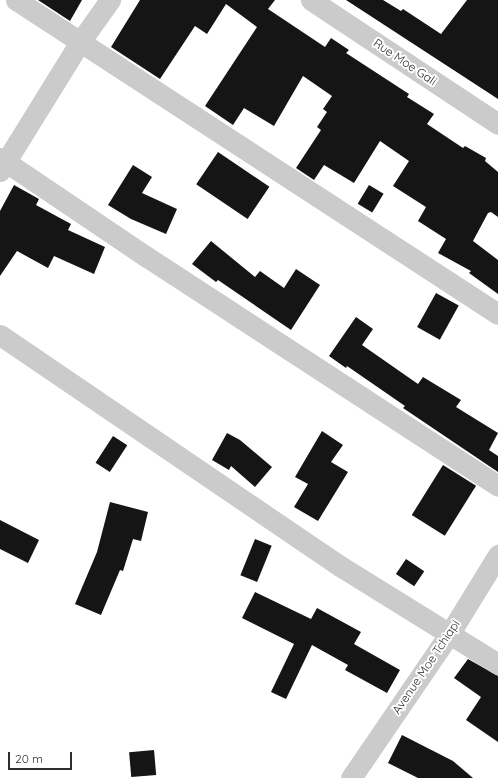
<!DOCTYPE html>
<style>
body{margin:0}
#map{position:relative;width:498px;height:778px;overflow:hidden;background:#fff;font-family:Quicksand,sans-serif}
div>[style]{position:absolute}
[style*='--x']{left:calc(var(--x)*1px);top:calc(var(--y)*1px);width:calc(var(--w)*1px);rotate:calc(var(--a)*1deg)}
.building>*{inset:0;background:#151515;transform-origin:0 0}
.street>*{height:21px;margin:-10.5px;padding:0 10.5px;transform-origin:10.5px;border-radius:10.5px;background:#cbcbcb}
span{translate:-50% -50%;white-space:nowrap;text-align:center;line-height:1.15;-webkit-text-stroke:4px #fff;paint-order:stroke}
.street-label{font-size:12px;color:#2e2e2e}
.scale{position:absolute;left:8px;top:752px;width:64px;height:18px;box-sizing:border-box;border:2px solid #2e2e2e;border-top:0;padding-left:5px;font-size:12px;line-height:14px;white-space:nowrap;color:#2e2e2e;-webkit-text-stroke:3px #fff;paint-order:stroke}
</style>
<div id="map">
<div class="building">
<i style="clip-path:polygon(38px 0,82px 0,70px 21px)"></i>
<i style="clip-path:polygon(140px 0,275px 0,268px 9px,325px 47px,331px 38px,349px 50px,346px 53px,409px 94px,407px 97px,434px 114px,427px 124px,463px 148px,465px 146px,486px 158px,485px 161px,498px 172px,498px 217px,491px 212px,488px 213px,473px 241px,498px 260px,498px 294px,469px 273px,471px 271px,438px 253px,446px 239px,418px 221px,426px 207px,393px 186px,409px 161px,380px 141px,354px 183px,324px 165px,314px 180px,296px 168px,321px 130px,317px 127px,327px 112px,323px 109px,332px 96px,303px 76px,274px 126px,244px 108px,233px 125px,205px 106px,257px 27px,226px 4px,207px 34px,195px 26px,160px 79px,111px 47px)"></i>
<i style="clip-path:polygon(346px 0,383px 0,401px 11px,403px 9px,441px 34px,467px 0,498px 0,498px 99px)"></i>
<i style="left:218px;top:152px;width:62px;height:39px;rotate:34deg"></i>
<i style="clip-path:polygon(133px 165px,152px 177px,142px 193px,177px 209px,166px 234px,131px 219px,108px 205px)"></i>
<i style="clip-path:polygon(14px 185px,39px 199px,36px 205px,71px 224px,68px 230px,105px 247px,94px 274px,54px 256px,48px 268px,17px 251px,0 276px,0 211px)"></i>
<i style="left:369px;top:185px;width:17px;height:22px;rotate:31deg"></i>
<i style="clip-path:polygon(211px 241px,255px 277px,260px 271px,284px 288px,296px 269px,320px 285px,291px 330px,218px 280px,216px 282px,192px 264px)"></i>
<i style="left:436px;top:293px;width:26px;height:39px;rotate:29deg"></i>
<i style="clip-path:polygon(356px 317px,373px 329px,362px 345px,418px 384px,423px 377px,461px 400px,456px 407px,498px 433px,489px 450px,498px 456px,498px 472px,403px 408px,405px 406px,347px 366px,346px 368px,329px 356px)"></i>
<i style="clip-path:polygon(322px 431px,343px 445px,331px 462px,348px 472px,318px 521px,294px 507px,308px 484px,295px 477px)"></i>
<i style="clip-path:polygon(227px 433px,240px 440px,272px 467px,255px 487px,231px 466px,229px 470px,212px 460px)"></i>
<i style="left:113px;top:436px;width:17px;height:32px;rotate:33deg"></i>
<i style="left:443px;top:465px;width:39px;height:59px;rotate:32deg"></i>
<i style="clip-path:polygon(110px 502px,148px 512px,141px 541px,133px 539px,123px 571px,120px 570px,101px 615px,75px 604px,97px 552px)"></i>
<i style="clip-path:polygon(0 520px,39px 540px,28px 563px,0 549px)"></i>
<i style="left:255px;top:539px;width:18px;height:39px;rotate:22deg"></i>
<i style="left:406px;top:559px;width:22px;height:18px;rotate:34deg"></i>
<i style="clip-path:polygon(255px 592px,311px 619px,317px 608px,361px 632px,354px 644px,400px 670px,387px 693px,345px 670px,348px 665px,312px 645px,286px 699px,271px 692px,294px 644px,242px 618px)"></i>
<i style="clip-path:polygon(468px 659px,498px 676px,498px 742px,466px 720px,481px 697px,454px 678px)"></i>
<i style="clip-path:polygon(402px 735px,453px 761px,473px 778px,418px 778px,388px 763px)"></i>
<i style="left:154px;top:750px;width:25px;height:25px;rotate:85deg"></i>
</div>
<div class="street">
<i style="--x:16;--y:0;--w:575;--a:33.08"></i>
<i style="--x:311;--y:0;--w:224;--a:33.5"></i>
<i style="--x:0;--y:158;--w:177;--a:34"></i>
<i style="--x:147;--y:257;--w:419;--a:33.1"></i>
<i style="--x:0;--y:171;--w:152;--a:-58.2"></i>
<i style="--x:80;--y:42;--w:52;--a:-54.5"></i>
<i style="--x:0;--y:335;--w:411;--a:34.2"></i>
<i style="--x:340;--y:566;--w:186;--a:31.8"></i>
<i style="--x:351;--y:778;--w:176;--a:-55.7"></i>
<i style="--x:450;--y:633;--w:92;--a:-58.4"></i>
</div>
<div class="street-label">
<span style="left:405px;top:62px;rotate:34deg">Rue Moe Gali</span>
<span style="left:426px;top:667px;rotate:-56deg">Avenue Moe Tchiapi</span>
</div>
<div class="scale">20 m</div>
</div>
